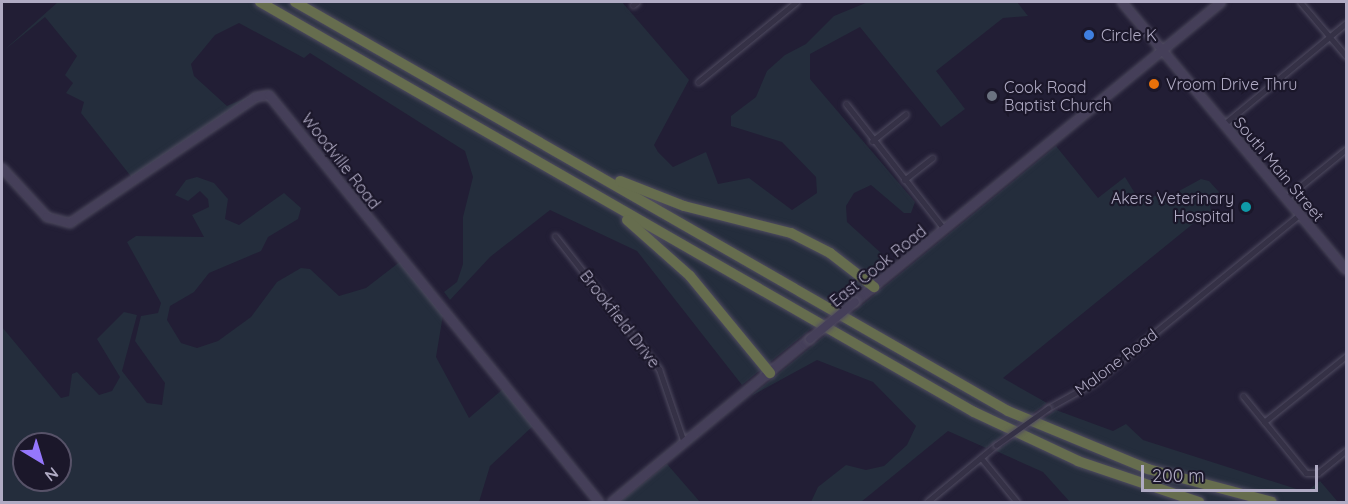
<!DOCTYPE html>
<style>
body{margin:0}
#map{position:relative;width:1348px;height:504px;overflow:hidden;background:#221e35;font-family:Quicksand,sans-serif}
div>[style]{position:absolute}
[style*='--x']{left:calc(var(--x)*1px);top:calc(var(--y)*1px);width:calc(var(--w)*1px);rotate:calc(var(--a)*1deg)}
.green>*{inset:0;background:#242d3c}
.roads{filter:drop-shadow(0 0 2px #504c61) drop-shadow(0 0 2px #504c61)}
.street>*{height:5px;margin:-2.5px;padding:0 2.5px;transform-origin:2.5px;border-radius:2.5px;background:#353146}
.secondary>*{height:8px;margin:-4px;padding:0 4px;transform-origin:4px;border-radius:4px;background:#453f59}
.highway>*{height:10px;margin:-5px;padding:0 5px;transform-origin:5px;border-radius:5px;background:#666d4e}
.bridges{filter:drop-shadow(0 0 2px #504c61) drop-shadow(0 0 2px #504c61)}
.street-bridge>*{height:5px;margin:-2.5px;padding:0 2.5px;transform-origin:2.5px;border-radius:2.5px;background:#353146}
.secondary-bridge>*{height:8px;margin:-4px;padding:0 4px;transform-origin:4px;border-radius:4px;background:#453f59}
.dots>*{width:16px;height:16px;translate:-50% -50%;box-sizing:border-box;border:3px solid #1b172a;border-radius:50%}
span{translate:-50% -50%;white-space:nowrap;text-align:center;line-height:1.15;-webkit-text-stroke:4.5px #1b172a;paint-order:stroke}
.poi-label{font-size:16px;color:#b0abc4}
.left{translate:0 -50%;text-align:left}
.right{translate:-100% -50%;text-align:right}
.street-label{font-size:16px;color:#b0abc4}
.frame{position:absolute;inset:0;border:3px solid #b0abc4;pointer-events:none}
.north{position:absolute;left:12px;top:432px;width:60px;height:60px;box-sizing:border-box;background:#1b172a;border:2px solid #575268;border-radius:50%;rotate:142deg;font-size:16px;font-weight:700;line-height:24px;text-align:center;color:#b0abc4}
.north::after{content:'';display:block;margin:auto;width:21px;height:27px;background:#9577fc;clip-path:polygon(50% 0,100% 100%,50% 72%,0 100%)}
.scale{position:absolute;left:1141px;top:465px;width:177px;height:27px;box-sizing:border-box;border:3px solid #b0abc4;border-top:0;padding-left:8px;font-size:18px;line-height:21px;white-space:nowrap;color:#b0abc4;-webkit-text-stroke:4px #1b172a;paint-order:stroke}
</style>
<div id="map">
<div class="green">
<i style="clip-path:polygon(58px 2px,622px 2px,689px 80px,654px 145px,658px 152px,673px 167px,706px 152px,718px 184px,749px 178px,792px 210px,817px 193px,816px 177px,782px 142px,731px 126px,731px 116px,756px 97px,767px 71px,785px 55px,806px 44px,834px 16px,868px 2px,1017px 2px,1028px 16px,1003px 18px,936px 71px,965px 109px,941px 127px,860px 27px,810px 54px,810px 79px,915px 202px,911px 213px,904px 213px,871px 185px,854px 193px,846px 206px,847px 222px,892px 263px,742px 385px,637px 251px,550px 210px,490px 257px,450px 300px,444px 292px,457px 282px,463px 264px,463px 217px,473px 177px,465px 151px,310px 53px,304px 58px,239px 23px,215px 35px,191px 64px,194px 76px,227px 106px,255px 94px,133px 179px,81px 113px,84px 102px,66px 93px,73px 83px,65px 75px,77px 56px,45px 17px,2px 52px)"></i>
<i style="clip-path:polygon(1056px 146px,1098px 198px,1125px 177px,1136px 195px,1168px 197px,1201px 179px,1209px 181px,1219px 192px,1210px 206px,1213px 219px,1205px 214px,1003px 378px,1047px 403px,986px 448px,948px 431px,861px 502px,811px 502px,818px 487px,846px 465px,866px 470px,884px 466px,907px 445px,916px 426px,873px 382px,817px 360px,751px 396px)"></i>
<i style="clip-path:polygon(evenodd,197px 177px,214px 183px,228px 199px,225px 219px,239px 225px,284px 193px,301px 208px,298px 219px,268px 237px,261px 251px,209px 273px,194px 292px,170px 306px,167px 320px,181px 343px,197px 348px,218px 341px,251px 317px,277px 282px,301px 268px,310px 269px,339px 296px,366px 288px,401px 261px,443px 315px,436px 357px,469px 418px,503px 389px,533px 426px,490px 466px,479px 502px,2px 502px,2px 327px,61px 398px,69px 396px,72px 374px,77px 372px,99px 395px,112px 391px,120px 377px,97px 339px,124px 312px,137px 315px,122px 371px,147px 403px,162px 405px,165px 383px,135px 341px,141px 316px,158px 313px,161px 303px,127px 242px,136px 236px,204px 237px,192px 215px,209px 207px,208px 199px,200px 191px,188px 201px,175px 195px,186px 180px,197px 177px,24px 444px,60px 444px,60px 480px,24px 480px,24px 444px)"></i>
<i style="clip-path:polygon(1056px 410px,1113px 431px,1126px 424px,1143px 440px,1306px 492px,1320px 481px,1338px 502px,1070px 502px,1043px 472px,996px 451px)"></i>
<i style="clip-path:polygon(667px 464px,700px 502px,620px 502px)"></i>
</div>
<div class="roads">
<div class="street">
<i style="--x:1300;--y:2;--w:71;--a:49.6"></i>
<i style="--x:633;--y:5;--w:5;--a:-37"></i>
<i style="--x:698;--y:82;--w:127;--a:-39.2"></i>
<i style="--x:846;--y:104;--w:159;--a:51.9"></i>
<i style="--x:1224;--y:124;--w:158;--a:-39.6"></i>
<i style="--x:872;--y:141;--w:43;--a:-38.5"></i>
<i style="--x:904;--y:180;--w:36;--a:-38"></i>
<i style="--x:1286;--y:198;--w:77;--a:-39.2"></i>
<i style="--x:555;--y:236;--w:169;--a:52"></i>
<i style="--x:659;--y:369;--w:78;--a:71.3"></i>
<i style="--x:1243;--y:396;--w:99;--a:50.7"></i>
<i style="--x:1306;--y:473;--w:12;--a:0"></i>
<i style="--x:1318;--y:473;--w:36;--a:-39"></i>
<i style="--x:1048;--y:408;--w:51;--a:-29.1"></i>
<i style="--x:1093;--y:383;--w:267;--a:-39.2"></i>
<i style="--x:1264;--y:422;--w:105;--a:-38.8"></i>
<i style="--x:981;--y:458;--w:57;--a:50.7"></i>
<i style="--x:927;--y:502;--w:89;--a:-39.6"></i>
</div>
<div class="secondary">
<i style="--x:1122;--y:2;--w:349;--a:50.1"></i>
<i style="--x:2;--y:168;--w:67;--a:47.4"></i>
<i style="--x:47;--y:217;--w:24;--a:15"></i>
<i style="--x:70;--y:223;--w:225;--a:-34.1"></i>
<i style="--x:256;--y:97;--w:13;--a:-9"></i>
<i style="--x:269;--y:95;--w:524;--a:50.96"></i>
<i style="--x:855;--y:302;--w:473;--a:-39.3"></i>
<i style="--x:612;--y:502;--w:256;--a:-39.5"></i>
</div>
<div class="highway">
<i style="--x:260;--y:2;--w:823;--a:29.87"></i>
<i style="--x:974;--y:412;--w:115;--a:25.2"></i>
<i style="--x:1078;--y:461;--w:128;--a:18.7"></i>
<i style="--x:295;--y:2;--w:822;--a:29.84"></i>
<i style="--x:1008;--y:411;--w:152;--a:22.5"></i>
<i style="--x:1148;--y:469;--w:128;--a:14.9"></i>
<i style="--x:620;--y:181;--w:69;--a:21.3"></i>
<i style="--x:684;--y:206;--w:110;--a:14.2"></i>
<i style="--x:791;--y:233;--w:44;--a:27.1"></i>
<i style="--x:830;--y:253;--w:56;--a:37.7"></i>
<i style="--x:627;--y:220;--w:84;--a:41.6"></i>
<i style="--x:690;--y:276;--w:126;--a:50.5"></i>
</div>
</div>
<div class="bridges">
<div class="street-bridge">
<i style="--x:996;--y:445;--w:64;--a:-35.4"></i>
</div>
<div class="secondary-bridge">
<i style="--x:810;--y:339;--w:58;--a:-39.4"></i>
</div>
</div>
<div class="dots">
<i style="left:1089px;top:35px;background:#3f7fe0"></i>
<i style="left:1154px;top:84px;background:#e8710a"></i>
<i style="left:992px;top:96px;background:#6b7280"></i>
<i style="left:1246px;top:207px;background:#0f9aa8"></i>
</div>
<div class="poi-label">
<span class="left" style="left:1101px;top:35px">Circle K</span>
<span class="left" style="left:1166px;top:84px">Vroom Drive Thru</span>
<span class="left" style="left:1004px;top:96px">Cook Road<br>Baptist Church</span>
<span class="right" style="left:1234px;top:207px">Akers Veterinary<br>Hospital</span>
</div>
<div class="street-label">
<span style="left:341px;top:161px;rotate:52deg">Woodville Road</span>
<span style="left:1279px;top:169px;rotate:50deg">South Main Street</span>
<span style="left:878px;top:266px;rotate:-39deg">East Cook Road</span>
<span style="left:620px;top:319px;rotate:52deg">Brookfield Drive</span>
<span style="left:1116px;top:362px;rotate:-37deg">Malone Road</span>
</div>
<div class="frame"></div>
<div class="north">N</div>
<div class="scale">200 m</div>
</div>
